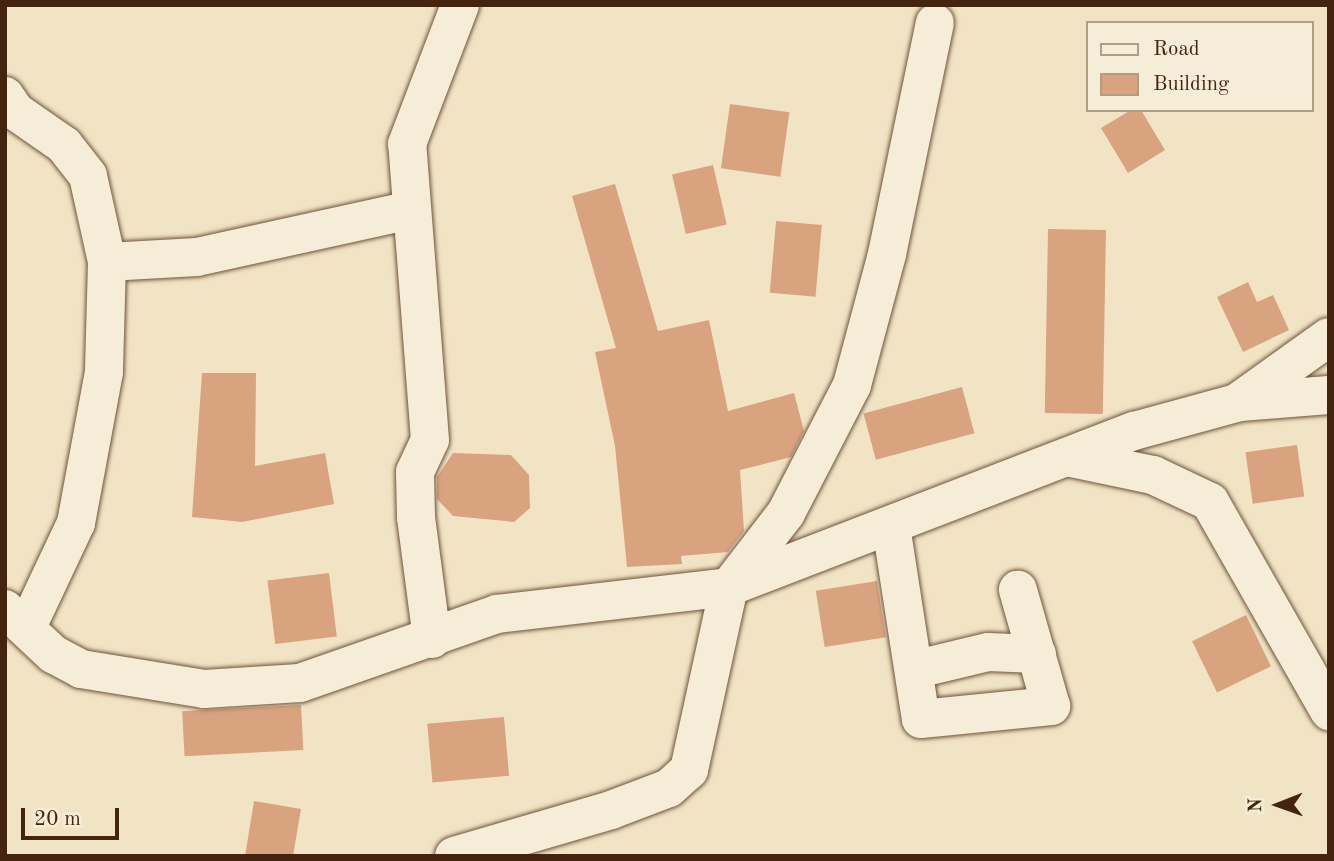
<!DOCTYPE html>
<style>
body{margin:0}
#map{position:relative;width:1334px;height:861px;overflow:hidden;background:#f1e4c4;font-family:"Old Standard TT",serif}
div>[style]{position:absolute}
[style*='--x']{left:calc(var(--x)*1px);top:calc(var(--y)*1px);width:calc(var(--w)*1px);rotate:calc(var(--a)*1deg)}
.building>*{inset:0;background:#d9a380;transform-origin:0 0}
.roads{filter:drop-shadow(0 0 2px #6f543c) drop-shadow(0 0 2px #6f543c)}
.minor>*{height:38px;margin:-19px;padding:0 19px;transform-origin:19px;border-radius:19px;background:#f6edd9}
span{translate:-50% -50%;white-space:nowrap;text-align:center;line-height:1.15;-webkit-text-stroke:7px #f6edd9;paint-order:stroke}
.frame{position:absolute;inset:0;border:7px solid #44240f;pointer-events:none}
.legend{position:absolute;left:1086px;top:21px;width:228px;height:91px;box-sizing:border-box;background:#f6edd9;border:2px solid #af9d88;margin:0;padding:9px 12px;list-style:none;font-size:21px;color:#44240f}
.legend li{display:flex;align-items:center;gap:14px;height:35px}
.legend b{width:35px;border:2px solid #af9d88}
.north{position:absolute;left:1243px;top:770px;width:70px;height:70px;-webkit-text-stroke:5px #f6edd9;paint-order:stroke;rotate:269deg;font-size:19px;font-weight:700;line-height:28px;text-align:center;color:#44240f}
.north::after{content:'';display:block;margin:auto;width:24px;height:32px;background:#44240f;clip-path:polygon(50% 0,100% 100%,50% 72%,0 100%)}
.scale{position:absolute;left:21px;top:808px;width:98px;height:32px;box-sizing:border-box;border:4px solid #44240f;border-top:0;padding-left:9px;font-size:21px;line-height:24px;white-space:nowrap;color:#44240f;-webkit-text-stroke:5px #f6edd9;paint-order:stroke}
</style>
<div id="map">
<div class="building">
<i style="left:730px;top:104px;width:60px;height:65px;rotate:8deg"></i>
<i style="clip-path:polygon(1131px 110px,1141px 110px,1165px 150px,1128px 173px,1101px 128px)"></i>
<i style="left:713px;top:165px;width:61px;height:42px;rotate:77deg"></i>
<i style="clip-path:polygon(615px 184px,658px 331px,709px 320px,728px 411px,794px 393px,804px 431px,791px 457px,740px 470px,744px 531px,728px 552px,681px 556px,682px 564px,627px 567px,615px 446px,595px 352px,616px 348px,572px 196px)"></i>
<i style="left:776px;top:221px;width:46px;height:72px;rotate:5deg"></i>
<i style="left:1048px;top:229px;width:58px;height:184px;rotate:1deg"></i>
<i style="clip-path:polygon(1248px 282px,1257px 302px,1273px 295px,1289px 330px,1243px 352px,1217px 297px)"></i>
<i style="clip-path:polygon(202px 373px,256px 373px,255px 466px,325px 453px,334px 504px,242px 522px,192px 517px)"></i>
<i style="left:962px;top:387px;width:48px;height:102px;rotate:75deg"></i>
<i style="left:1297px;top:445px;width:52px;height:52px;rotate:82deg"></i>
<i style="clip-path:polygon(453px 453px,511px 455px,529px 475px,530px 508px,514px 522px,453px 516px,437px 499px,437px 477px)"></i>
<i style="left:329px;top:573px;width:64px;height:62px;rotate:83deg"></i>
<i style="left:877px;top:581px;width:57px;height:62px;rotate:81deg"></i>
<i style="left:1246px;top:615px;width:57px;height:60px;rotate:64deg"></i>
<i style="left:301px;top:705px;width:45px;height:119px;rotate:87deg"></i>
<i style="left:504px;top:717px;width:59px;height:77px;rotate:85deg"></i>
<i style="clip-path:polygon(254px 801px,301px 809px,293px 856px,245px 856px)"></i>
</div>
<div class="roads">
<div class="minor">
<i style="--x:5;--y:96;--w:18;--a:56"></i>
<i style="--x:15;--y:111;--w:60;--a:34.8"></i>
<i style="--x:64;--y:145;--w:39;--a:52"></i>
<i style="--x:88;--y:176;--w:88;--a:77.5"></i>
<i style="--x:107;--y:262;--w:110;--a:91.6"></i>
<i style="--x:104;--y:372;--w:154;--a:100.5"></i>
<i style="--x:76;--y:523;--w:113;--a:115.2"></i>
<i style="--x:107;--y:262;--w:90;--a:-3.2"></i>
<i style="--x:197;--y:257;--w:218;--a:-12.4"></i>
<i style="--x:1241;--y:400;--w:108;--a:-35.6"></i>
<i style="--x:1071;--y:458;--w:84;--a:11.7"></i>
<i style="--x:1153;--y:475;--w:63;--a:25.3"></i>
<i style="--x:1210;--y:502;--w:241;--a:60.3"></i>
<i style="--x:891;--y:526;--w:195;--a:81.2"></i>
<i style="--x:921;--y:719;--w:131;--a:-5.7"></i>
<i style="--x:1051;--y:706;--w:121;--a:-105.9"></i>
<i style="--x:5;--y:609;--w:66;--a:43.2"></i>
<i style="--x:53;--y:654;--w:32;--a:28"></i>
<i style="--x:81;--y:669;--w:125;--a:9.2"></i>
<i style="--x:204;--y:689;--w:96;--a:-3.6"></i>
<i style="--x:300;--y:683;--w:209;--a:-19.3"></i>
<i style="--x:497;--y:614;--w:234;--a:-6.6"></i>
<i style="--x:729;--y:587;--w:434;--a:-21.1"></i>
<i style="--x:1134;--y:431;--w:110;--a:-15.3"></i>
<i style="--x:1240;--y:402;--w:89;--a:-4.5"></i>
<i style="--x:432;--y:639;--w:123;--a:-97.5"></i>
<i style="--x:416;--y:517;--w:45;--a:-91.3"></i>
<i style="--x:415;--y:472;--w:35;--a:-65"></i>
<i style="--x:430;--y:440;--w:297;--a:-94.4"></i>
<i style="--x:407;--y:144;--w:149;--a:-69.1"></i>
<i style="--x:917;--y:669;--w:73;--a:-13.5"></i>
<i style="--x:988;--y:652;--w:49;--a:2.3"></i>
<i style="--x:454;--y:856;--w:164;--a:-16.3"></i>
<i style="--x:611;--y:810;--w:62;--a:-20.8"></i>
<i style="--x:669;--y:788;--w:27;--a:-42"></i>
<i style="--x:689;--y:770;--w:187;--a:-77.7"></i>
<i style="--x:729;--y:587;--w:93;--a:-52.4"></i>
<i style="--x:786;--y:513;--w:144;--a:-62.7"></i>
<i style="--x:852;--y:385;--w:136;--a:-75"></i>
<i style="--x:887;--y:254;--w:236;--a:-78.3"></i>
</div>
</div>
<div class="frame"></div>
<ul class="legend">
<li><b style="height:9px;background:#f6edd9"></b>Road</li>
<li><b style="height:19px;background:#d9a380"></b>Building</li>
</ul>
<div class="north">N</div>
<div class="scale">20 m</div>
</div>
